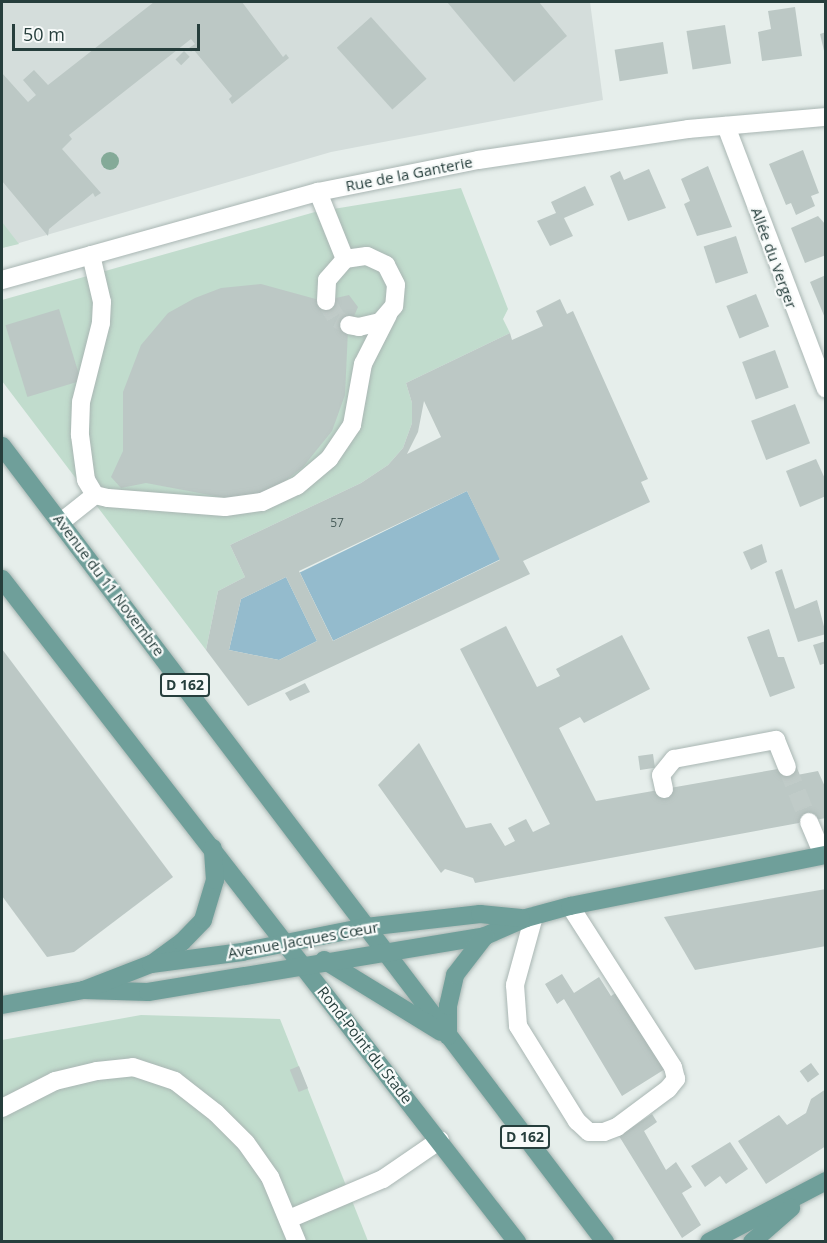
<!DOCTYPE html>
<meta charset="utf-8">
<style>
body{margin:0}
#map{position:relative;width:827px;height:1243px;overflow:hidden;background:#e6eeeb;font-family:"Open Sans",sans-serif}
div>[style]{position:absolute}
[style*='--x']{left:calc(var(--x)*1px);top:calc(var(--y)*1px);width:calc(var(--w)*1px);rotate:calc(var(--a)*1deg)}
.built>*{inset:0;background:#d4dddb}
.green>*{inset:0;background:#c1dccd}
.water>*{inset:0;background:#94bbcd;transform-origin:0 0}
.building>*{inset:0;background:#bcc8c5;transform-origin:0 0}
.minor-tunnel>*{height:18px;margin-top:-9px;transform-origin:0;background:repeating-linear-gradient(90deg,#c0cbc8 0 18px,transparent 0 27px)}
.roads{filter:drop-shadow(0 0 2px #a9b6b3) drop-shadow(0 0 2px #a9b6b3)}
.minor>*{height:18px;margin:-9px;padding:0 9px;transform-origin:9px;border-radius:9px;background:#fff}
.major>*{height:18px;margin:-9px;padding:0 9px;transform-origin:9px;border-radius:9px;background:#6f9f9a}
.trees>*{width:18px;height:18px;margin:-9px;border-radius:50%;background:#84aa98}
span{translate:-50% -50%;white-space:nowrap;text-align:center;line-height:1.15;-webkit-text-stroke:4.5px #f7faf9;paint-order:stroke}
.number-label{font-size:12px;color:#4c605e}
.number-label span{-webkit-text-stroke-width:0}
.shield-label span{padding:2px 4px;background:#f7faf9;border:2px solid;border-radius:4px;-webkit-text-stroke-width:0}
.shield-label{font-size:14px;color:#263e3c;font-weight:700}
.street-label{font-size:15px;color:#263e3c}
.frame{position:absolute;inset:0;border:3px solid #263e3c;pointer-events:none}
.scale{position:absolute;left:12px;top:24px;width:188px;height:27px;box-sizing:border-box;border:3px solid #263e3c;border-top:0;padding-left:8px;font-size:18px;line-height:21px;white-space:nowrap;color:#263e3c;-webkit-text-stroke:4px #f7faf9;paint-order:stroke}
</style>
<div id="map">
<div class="built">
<i style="clip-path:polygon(2px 2px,590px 2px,603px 100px,331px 152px,2px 248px)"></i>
</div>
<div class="green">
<i style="clip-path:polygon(461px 188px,508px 309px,503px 319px,510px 333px,406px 383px,412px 403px,412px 423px,403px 448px,388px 465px,361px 483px,230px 545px,245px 577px,218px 591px,206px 650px,2px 381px,2px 300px,315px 212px)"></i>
<i style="clip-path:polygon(2px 222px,19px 244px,2px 248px)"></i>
<i style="clip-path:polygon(141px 1015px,280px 1019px,368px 1241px,2px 1242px,2px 1040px)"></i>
</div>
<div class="water">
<i style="left:467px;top:491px;width:76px;height:186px;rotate:64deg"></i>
<i style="clip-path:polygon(286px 577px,317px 641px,279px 660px,229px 650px,241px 599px)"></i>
</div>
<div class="building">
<i style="clip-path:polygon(154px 2px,242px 2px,283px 57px,286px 54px,289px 58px,232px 104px,229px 99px,232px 96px,193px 49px,191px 52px,189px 48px,195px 44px,191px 39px,69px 135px,72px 139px,62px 149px,101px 193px,95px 197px,93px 193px,49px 229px,48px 236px,2px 181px,2px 73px,28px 102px,36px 95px,23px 80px,34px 70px,48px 85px)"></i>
<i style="clip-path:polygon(447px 2px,539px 2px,567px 36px,514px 82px)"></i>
<i style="clip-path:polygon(795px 7px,802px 56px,762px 61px,758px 32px,771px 29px,768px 11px)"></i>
<i style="left:371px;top:17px;width:83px;height:46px;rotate:48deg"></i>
<i style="left:725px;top:25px;width:39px;height:39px;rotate:81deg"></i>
<i style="clip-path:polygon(826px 32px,826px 55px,825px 55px,820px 34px)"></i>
<i style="left:663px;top:42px;width:32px;height:49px;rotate:81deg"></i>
<i style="left:184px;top:51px;width:8px;height:12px;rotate:45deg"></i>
<i style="clip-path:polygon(803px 150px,819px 193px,811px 196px,815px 206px,796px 215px,791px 203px,786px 205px,769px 164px)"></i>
<i style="clip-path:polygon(708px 166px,732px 227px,697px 236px,684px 204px,690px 201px,681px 179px)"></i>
<i style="clip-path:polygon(649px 169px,666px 208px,628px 221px,610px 176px,620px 171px,624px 180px)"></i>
<i style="clip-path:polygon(585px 186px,594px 205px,564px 218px,573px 236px,550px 246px,537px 221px,556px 213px,551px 202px)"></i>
<i style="clip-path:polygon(818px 216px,826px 225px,826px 255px,805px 263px,791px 228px)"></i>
<i style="left:736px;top:236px;width:39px;height:34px;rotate:72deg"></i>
<i style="clip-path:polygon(826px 275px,826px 318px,825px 318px,810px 282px)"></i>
<i style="clip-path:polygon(261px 284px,323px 301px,349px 295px,358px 307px,348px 330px,345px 395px,332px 431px,303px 467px,281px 484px,259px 494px,231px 499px,146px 483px,121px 488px,111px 477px,123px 451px,123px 392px,141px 345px,168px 313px,195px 298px,221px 288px)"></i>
<i style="left:756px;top:294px;width:35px;height:32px;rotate:68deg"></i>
<i style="clip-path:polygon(evenodd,560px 299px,567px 314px,573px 311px,648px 479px,641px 482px,650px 502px,523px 561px,530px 574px,248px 706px,206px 650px,218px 591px,245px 577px,230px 545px,361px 483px,388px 465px,403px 448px,412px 423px,412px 403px,406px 383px,510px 333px,512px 340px,543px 326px,536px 311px,560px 299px,424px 401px,441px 437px,407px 454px,418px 432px,424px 401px,560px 299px,467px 491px,500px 560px,333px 641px,299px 571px,467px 491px,560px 299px,286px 577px,317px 641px,279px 660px,229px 650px,241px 599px,286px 577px)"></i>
<i style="left:59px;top:309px;width:75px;height:56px;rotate:73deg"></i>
<i style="left:775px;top:350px;width:40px;height:35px;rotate:70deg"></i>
<i style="left:795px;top:404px;width:42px;height:47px;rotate:69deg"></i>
<i style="clip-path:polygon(816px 459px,826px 481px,826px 496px,800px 507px,786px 471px)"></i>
<i style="clip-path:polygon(762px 544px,767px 562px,751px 570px,743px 552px)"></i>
<i style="clip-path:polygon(782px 569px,795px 609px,817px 600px,826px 634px,798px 642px,775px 572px)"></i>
<i style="clip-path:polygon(506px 626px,537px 687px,560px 676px,556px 669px,622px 635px,650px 689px,584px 723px,580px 717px,559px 728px,596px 801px,795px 766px,797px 775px,818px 771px,826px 789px,826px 818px,475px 883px,473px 878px,445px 869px,441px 873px,378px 785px,419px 743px,466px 828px,491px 823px,505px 846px,515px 841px,508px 828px,526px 819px,533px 832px,550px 824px,460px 649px)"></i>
<i style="clip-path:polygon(769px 629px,778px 657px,784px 657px,795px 688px,770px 697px,747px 637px)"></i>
<i style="clip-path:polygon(826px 641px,826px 663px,820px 665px,813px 645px)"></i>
<i style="clip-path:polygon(2px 649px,173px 877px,74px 952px,47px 957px,2px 896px)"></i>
<i style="clip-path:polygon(305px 683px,310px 692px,290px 701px,285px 693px)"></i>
<i style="left:653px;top:754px;width:14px;height:15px;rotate:82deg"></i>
<i style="clip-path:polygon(826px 889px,826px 946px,695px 970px,664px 917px)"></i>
<i style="clip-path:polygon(562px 974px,574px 993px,599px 977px,611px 996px,617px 992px,665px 1069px,622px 1096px,564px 999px,557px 1004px,545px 984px)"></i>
<i style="left:811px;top:1063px;width:14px;height:14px;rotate:54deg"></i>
<i style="left:299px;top:1066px;width:24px;height:10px;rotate:68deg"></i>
<i style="clip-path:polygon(826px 1089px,826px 1146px,766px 1184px,738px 1141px,779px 1115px,787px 1125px,806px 1113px,811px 1099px)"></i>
<i style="clip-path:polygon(652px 1114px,657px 1122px,644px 1131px,666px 1170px,676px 1162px,692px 1187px,682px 1193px,701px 1225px,682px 1238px,619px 1136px)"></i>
<i style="clip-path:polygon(730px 1142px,748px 1169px,726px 1184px,720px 1176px,705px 1187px,691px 1166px)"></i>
</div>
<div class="minor-tunnel">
<i style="--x:326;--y:301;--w:21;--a:59"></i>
<i style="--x:337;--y:319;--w:13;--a:27"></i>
<i style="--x:787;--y:767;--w:59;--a:68.2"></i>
</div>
<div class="roads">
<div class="minor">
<i style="--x:726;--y:126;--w:281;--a:69.2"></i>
<i style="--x:318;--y:192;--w:72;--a:68.1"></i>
<i style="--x:91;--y:255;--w:48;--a:76.8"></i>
<i style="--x:102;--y:302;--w:21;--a:93"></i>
<i style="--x:101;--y:323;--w:81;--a:104.2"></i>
<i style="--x:81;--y:402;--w:33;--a:92"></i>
<i style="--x:80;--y:435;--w:45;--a:82.4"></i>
<i style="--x:86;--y:480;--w:17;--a:59"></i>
<i style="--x:95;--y:495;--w:13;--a:13"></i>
<i style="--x:108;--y:498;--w:117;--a:4.4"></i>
<i style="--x:225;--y:507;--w:37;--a:-8"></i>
<i style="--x:262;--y:502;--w:38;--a:-25"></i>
<i style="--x:297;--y:486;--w:42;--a:-40.2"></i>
<i style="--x:329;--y:459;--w:41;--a:-55.9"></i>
<i style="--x:352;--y:425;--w:62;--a:-79.8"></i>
<i style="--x:363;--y:364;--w:55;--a:-63"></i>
<i style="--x:2;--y:280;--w:328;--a:-15.6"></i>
<i style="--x:318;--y:192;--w:163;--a:-11.3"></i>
<i style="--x:478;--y:160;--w:212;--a:-8.4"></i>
<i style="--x:688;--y:129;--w:139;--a:-5"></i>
<i style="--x:326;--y:301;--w:21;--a:-87"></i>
<i style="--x:327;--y:280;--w:28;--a:-49"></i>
<i style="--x:345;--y:259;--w:22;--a:-8"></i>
<i style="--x:367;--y:256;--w:21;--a:25"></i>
<i style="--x:386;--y:265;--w:22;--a:63"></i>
<i style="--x:396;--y:285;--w:21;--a:95"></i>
<i style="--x:394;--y:306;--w:21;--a:131"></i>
<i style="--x:380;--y:322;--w:22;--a:167"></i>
<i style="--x:359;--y:327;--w:10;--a:-169"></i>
<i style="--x:61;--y:522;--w:43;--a:-38.5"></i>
<i style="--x:664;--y:789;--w:14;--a:-102"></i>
<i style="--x:661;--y:775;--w:21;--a:-51"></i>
<i style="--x:674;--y:759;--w:104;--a:-10.6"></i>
<i style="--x:776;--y:740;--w:29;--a:68"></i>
<i style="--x:809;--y:822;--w:36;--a:67"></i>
<i style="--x:534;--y:916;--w:72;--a:105.4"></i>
<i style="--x:515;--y:985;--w:41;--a:85.8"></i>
<i style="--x:518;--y:1026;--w:112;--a:58.2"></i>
<i style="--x:577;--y:1121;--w:16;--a:43"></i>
<i style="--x:589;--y:1132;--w:15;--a:0"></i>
<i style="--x:604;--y:1132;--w:14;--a:-21"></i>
<i style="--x:617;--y:1127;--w:64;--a:-36.7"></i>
<i style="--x:668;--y:1089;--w:13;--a:-51"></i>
<i style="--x:676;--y:1079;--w:12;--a:-104"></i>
<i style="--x:673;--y:1067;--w:191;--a:-122.6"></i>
<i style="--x:2;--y:1108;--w:59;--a:-27"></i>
<i style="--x:55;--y:1081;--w:43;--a:-13.4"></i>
<i style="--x:97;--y:1071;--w:36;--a:-6"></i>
<i style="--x:133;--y:1067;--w:44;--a:18.4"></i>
<i style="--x:175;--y:1081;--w:52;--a:38"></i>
<i style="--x:216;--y:1113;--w:42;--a:45"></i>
<i style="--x:246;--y:1143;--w:42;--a:54.8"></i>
<i style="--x:270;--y:1177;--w:70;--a:67.4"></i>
<i style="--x:289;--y:1219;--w:102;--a:-23.1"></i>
<i style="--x:383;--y:1179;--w:69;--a:-34.4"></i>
</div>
<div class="major">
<i style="--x:2;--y:446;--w:999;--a:52.85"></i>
<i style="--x:2;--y:579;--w:840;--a:52.16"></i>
<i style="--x:324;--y:960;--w:137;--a:31.6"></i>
<i style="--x:153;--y:963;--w:36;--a:-36"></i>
<i style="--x:182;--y:942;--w:30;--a:-46"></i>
<i style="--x:203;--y:920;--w:42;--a:-73.3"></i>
<i style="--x:215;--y:880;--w:32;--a:-94"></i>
<i style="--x:84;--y:990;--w:64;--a:1.8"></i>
<i style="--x:148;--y:992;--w:342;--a:-9.4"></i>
<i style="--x:485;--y:936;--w:45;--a:-23.7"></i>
<i style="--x:526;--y:918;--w:46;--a:-15.3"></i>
<i style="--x:570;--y:906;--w:261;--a:-11.3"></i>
<i style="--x:2;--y:1005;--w:83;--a:-10.4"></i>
<i style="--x:84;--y:990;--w:72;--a:-21.2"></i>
<i style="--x:151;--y:964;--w:92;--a:-7.5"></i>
<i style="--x:242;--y:952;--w:126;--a:-11.4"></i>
<i style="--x:366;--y:927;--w:115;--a:-6.5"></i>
<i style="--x:480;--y:914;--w:41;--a:5.6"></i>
<i style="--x:448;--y:1036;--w:30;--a:-90"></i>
<i style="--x:448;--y:1006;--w:32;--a:-77"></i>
<i style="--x:455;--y:975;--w:49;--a:-52.4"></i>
<i style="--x:709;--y:1242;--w:132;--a:-27.5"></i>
<i style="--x:752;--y:1242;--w:52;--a:-41.1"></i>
</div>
</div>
<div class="trees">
<i style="left:110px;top:161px"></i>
</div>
<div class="number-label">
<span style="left:337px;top:523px">57</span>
</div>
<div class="shield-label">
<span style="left:185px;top:685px">D 162</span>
<span style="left:525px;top:1137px">D 162</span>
</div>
<div class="street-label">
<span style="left:409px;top:174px;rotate:-11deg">Rue de la Ganterie</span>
<span style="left:774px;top:258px;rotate:70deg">Allée du Verger</span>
<span style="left:109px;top:585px;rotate:53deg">Avenue du 11 Novembre</span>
<span style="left:303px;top:940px;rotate:-10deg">Avenue Jacques Cœur</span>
<span style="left:365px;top:1045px;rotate:52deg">Rond-Point du Stade</span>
</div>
<div class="frame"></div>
<div class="scale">50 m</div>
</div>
